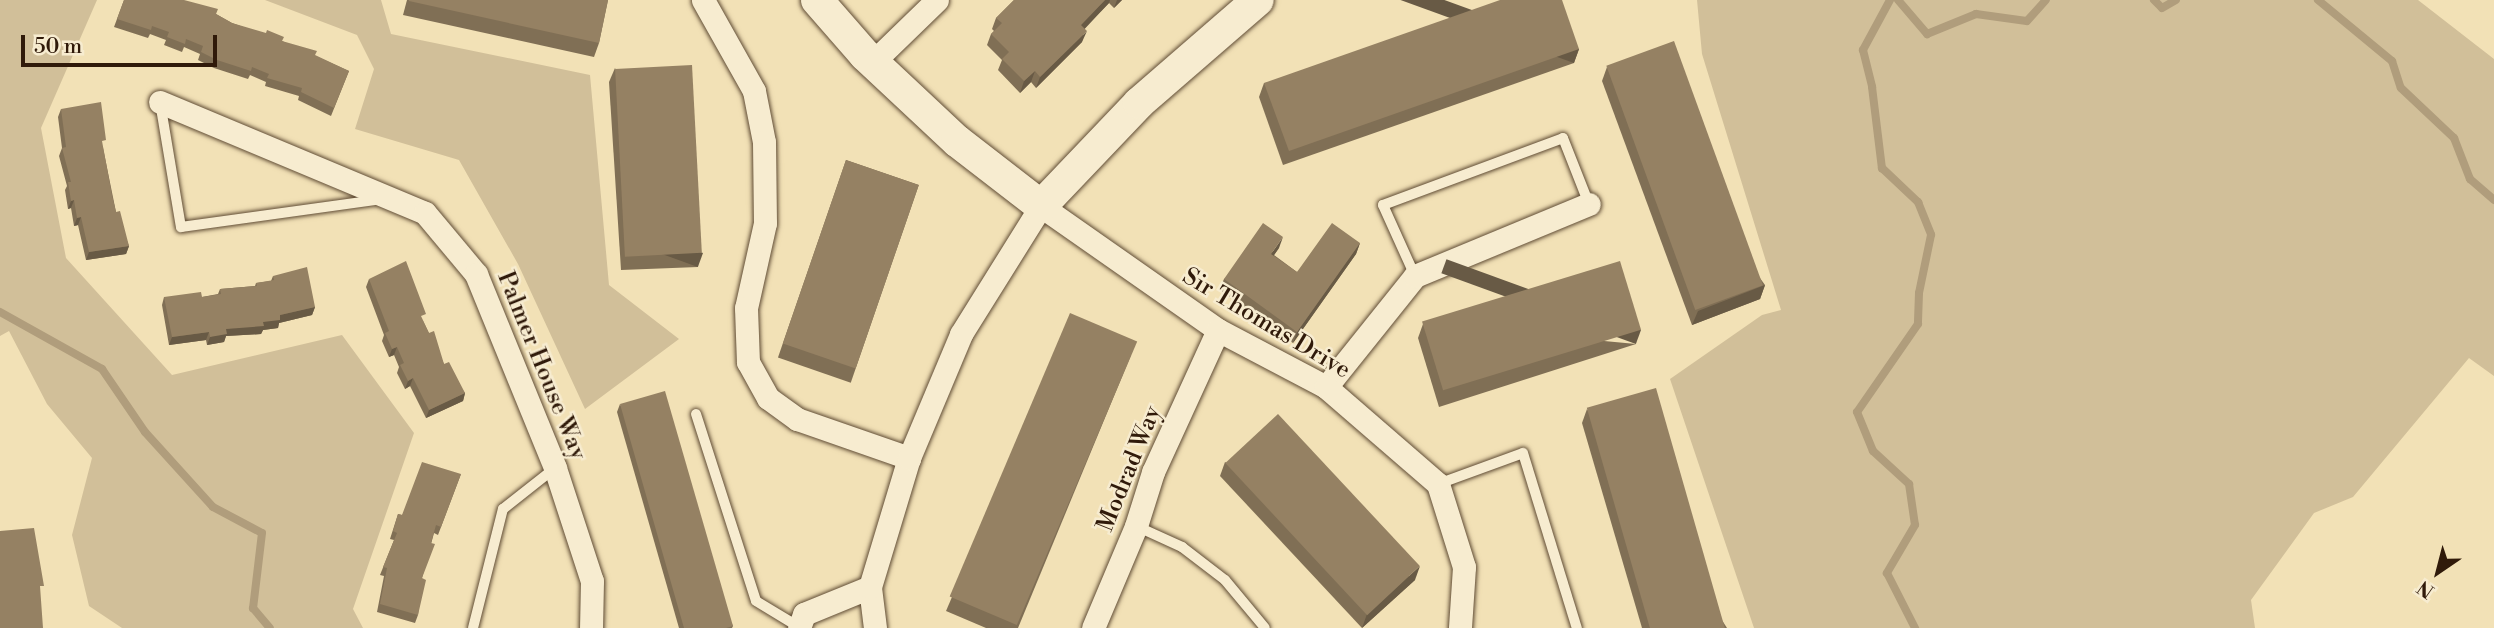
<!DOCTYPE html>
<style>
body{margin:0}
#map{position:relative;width:2494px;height:628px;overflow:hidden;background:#f2e1b6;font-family:"Libre Bodoni",serif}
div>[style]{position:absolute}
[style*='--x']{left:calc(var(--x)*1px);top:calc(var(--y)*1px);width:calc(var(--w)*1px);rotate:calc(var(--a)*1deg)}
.green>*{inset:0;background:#d1bf99}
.stream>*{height:8px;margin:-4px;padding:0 4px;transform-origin:4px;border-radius:4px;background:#b09d7c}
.roads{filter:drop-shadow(0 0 2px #604c35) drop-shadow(0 0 2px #604c35)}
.lane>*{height:10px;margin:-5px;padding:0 5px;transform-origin:5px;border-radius:5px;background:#f7ecd0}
.street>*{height:23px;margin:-11.5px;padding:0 11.5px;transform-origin:11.5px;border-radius:11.5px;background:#f7ecd0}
.secondary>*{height:32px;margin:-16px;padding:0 16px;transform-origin:16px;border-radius:16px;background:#f7ecd0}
.wall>*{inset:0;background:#806f55;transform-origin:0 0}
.shaded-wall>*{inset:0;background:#685a45;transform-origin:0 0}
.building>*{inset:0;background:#958163;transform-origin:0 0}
span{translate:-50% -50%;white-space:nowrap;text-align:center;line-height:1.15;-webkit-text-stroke:5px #f7ecd0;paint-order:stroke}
.street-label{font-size:24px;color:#301a0a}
.north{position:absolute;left:2403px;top:537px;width:70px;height:70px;-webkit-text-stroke:5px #f7ecd0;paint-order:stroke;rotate:215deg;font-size:19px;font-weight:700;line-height:28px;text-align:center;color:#301a0a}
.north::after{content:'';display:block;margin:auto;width:24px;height:32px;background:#301a0a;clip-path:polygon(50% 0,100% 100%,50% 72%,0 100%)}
.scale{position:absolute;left:21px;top:35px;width:196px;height:32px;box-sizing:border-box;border:4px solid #301a0a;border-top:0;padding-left:9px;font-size:21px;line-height:24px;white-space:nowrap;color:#301a0a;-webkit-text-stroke:5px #f7ecd0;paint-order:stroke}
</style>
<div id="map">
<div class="green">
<i style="clip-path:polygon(0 0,97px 0,41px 128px,66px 258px,172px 375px,342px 335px,414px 433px,353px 609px,363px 628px,122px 628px,89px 606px,72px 535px,92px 458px,47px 404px,9px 331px,0 336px)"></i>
<i style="clip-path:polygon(265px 0,381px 0,391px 34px,590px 75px,609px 285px,679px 339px,585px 409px,518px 264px,459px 160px,355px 129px,374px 69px,357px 35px)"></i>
<i style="clip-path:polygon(1697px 0,2418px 0,2494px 59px,2494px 376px,2469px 358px,2353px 497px,2314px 513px,2251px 600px,2255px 628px,1754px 628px,1670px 379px,1762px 315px,1781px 310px,1702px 54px)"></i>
</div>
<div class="stream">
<i style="--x:1890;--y:0;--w:57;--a:118.4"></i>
<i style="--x:1863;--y:50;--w:38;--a:76"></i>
<i style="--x:1872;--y:87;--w:82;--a:83"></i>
<i style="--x:1882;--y:168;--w:50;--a:43.4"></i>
<i style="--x:1918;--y:202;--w:35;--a:68"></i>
<i style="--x:1931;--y:235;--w:59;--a:101.7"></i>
<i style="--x:1919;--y:293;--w:31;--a:92"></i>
<i style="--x:1918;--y:324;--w:107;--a:124.7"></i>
<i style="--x:1857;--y:412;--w:42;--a:67.7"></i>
<i style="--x:1873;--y:451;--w:49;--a:42.5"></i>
<i style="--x:1909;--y:484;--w:41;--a:81.7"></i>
<i style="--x:1915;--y:525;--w:56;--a:120.3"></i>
<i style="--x:1887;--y:573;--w:62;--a:63"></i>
<i style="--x:1898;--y:0;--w:45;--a:49.5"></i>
<i style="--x:1927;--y:34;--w:53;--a:-22.2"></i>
<i style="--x:1976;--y:14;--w:51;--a:7.8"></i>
<i style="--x:2027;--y:21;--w:28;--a:-48"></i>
<i style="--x:2154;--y:0;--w:11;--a:45"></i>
<i style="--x:2162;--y:8;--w:16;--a:-30"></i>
<i style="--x:2318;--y:0;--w:96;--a:39.5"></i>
<i style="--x:2392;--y:61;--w:28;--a:72"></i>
<i style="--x:2401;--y:88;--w:73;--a:43.3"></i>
<i style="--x:2454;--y:138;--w:44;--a:68.7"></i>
<i style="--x:2470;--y:179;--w:32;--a:41"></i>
<i style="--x:0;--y:312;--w:117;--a:29.2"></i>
<i style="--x:102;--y:369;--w:76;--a:55.7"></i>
<i style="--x:145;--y:432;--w:101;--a:47.8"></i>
<i style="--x:213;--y:507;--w:55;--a:28"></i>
<i style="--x:262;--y:533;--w:76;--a:96.8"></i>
<i style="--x:253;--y:608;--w:26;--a:50"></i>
</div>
<div class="roads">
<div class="lane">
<i style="--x:160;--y:102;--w:127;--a:80.5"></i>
<i style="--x:181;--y:227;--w:203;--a:-7.9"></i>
<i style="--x:1415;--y:276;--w:78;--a:-114.3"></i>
<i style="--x:1383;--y:205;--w:192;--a:-20.4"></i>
<i style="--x:1563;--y:138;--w:71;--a:68.5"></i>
<i style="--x:696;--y:414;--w:196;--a:72.2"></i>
<i style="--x:756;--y:601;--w:50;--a:31.2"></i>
<i style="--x:1438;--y:484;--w:90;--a:-20"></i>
<i style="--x:1523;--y:453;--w:183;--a:72.9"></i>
<i style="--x:1136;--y:526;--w:51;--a:24.5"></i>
<i style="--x:1182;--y:547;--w:54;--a:37.5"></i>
<i style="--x:1225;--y:580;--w:62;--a:50.2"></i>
<i style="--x:473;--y:628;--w:123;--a:-75.9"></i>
<i style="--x:503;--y:509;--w:66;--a:-38.3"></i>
</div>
<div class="street">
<i style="--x:703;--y:0;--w:104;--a:60.7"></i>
<i style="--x:754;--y:91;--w:52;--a:78.9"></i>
<i style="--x:764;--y:142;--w:81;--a:89.3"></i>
<i style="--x:765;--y:223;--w:87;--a:102.6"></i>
<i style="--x:746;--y:308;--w:54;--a:87.9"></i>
<i style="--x:748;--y:362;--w:41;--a:60.9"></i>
<i style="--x:768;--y:398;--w:36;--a:36"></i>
<i style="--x:797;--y:419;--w:119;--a:19.2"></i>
<i style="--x:873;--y:62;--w:89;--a:-44.1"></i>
<i style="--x:160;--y:102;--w:287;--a:22.7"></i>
<i style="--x:425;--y:213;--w:80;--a:50.1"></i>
<i style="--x:476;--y:274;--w:209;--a:67.8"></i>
<i style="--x:555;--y:468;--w:119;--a:71.9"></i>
<i style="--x:592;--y:581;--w:47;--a:91.2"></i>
<i style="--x:1326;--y:387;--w:142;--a:-51.3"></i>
<i style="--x:1415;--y:276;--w:188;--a:-22.5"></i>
<i style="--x:799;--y:628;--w:15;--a:-70"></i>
<i style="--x:804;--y:614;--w:71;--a:-22.2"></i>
<i style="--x:875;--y:628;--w:41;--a:-97"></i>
<i style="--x:870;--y:587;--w:135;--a:-73.2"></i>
<i style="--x:909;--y:458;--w:134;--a:-67.2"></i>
<i style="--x:961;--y:334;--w:151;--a:-58"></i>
<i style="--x:1041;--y:206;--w:216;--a:35"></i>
<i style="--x:1218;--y:330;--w:122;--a:27.8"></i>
<i style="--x:1326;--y:387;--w:148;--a:40.9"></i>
<i style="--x:1438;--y:484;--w:87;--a:72.6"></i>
<i style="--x:1464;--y:567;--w:61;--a:93.8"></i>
<i style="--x:1093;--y:628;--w:111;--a:-67.1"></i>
<i style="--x:1136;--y:526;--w:57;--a:-72.5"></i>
<i style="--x:1153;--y:472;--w:156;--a:-65.4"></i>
</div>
<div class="secondary">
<i style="--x:817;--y:0;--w:73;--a:48.9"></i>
<i style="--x:865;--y:55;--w:126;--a:43.1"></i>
<i style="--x:957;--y:141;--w:106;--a:37.7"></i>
<i style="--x:1041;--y:206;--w:142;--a:-46.4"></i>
<i style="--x:1139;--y:103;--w:157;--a:-40.9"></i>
</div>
</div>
<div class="wall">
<i style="clip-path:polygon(124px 0,216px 14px,232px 23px,282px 41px,349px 71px,331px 116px,298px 100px,299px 96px,265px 86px,266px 82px,250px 75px,248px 79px,214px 68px,198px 60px,200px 54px,184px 47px,182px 52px,164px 45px,166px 40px,150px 34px,148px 38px,114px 27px)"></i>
<i style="clip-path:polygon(407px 0,608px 0,599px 43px,594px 57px,403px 15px)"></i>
<i style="clip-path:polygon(1014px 0,1122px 0,1114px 8px,1109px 3px,1097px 15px,1084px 29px,1082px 42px,1036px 88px,1031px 82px,1020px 93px,998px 70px,1002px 60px,987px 45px,991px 34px,994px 31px,992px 29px,996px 18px)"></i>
<i style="clip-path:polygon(1579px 49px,1574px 63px,1283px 165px,1259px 97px,1264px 83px)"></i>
<i style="clip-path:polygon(1607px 67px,1765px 285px,1760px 299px,1692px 325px,1602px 81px)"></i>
<i style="clip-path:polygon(615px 68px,698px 267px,621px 270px,609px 82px)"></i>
<i style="clip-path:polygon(61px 109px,103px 148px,116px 212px,129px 246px,126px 254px,86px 260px,78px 225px,74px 226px,71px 208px,68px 209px,65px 190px,67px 186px,59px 156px,62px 148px,58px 117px)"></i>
<i style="left:846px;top:160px;width:77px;height:209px;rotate:19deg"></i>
<i style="clip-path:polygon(1360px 243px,1356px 254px,1293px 343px,1219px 290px,1224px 279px,1279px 248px,1274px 255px,1297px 272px)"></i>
<i style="clip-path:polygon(273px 276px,315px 307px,312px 315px,279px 323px,278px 328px,263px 330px,261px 334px,226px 336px,224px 342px,207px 345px,206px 340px,169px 345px,162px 305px,164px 297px,202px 297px,218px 294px,220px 289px,255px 286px,256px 283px,271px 281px)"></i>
<i style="clip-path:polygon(369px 279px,423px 321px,444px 364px,465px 393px,463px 401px,426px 418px,410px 386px,405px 389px,397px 373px,399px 367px,394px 355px,389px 357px,382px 341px,384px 335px,366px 287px)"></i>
<i style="clip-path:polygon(1423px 324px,1636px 344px,1439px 407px,1418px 338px)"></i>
<i style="clip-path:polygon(1131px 355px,1018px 628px,986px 628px,946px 611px,952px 597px)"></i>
<i style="clip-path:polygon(620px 404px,733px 626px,732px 628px,679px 628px,617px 412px)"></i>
<i style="clip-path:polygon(1587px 409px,1727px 628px,1642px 628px,1582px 423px)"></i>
<i style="clip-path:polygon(1225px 462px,1415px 580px,1362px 628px,1220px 476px)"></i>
<i style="clip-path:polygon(461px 474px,438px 535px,434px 533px,422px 578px,418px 615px,415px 623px,377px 612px,384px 576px,380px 575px,394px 540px,390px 539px,398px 514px,402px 515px)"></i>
</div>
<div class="shaded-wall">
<i style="clip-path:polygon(1105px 0,1110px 0,1109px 3px,1077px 37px,1081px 25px)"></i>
<i style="clip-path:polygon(1117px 0,1122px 0,1114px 8px)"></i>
<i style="clip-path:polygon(1087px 31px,1082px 42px,1036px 88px,1040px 77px)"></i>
<i style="left:1579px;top:49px;width:15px;height:307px;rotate:110deg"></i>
<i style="clip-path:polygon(1035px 71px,1031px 82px,1020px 93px,1024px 81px)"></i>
<i style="clip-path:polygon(74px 200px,71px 208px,68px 209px,71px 201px)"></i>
<i style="clip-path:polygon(81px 217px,78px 225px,74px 226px,77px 218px)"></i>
<i style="clip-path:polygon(1283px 237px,1279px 248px,1267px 265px,1271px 254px)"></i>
<i style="clip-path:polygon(1360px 243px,1356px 254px,1293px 343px,1297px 332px)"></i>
<i style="clip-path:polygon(129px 246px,126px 254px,86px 260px,89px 252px)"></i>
<i style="left:703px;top:253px;width:15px;height:77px;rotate:110deg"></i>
<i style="clip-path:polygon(1765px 285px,1760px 299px,1692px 325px,1698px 311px)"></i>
<i style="clip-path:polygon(315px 307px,312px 315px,279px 323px,278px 328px,263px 330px,261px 334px,226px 336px,224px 342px,207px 345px,210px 337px,226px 329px,263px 322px,280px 315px)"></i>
<i style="left:1641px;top:330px;width:15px;height:207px;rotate:110deg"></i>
<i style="clip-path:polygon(209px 332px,206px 340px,169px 345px,172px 337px)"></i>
<i style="clip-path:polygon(397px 347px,394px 355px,389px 357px,392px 349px)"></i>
<i style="clip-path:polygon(413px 378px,410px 386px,405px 389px,408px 381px)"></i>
<i style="clip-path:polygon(465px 393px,463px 401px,426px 418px,429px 410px)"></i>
<i style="clip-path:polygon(1420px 566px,1415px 580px,1362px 628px,1367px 614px)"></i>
</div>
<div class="building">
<i style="clip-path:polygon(124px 0,184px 0,218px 9px,216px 14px,232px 23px,266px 33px,267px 30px,284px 37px,282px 41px,317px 51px,315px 55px,349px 71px,334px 108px,301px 92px,302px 88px,267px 78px,269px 74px,252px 67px,251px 71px,217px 60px,201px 52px,203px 46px,186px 39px,185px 44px,167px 37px,169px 32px,152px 26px,151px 30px,117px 19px)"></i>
<i style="clip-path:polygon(409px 0,608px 0,599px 43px,409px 1px)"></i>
<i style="clip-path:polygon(1014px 0,1105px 0,1081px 25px,1087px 31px,1040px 77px,1035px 71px,1024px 81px,1002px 59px,1009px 52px,991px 34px,1002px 23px,996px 18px)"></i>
<i style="clip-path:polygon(1500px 0,1562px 0,1579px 49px,1289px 151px,1264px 83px)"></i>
<i style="left:1674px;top:41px;width:260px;height:72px;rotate:70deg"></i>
<i style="left:692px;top:65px;width:188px;height:77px;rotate:87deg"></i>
<i style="clip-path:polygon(101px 102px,106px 140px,102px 141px,112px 195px,116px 212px,120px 211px,129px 246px,89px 252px,81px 217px,77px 218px,74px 200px,71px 201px,68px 182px,71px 182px,62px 148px,66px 147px,61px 109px)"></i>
<i style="left:846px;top:160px;width:77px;height:194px;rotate:19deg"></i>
<i style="clip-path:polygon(1263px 223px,1283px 237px,1271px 254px,1297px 272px,1332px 223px,1360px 243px,1297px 332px,1224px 279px)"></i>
<i style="clip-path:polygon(406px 261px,426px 314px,421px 316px,429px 333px,434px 331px,444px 364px,449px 362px,465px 393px,429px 410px,413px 378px,408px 381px,400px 365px,404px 363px,397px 347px,392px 349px,385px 333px,389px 331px,369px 279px)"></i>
<i style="left:1620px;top:261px;width:72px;height:207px;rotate:73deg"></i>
<i style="clip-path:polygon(307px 267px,315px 307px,280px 315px,280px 320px,263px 322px,264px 326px,226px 329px,227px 334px,210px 337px,209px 332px,172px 337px,164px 297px,201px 292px,202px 297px,221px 294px,220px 289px,257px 286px,256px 283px,274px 280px,273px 276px)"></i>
<i style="left:1070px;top:313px;width:73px;height:308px;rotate:23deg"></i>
<i style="left:1656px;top:388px;width:250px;height:72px;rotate:74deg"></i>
<i style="clip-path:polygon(665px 391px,733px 626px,726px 628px,684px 628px,620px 404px)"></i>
<i style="left:1278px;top:414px;width:208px;height:72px;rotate:47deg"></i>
<i style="clip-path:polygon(422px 462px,461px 474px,441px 527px,436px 525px,431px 543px,435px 544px,422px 578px,426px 580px,418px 615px,380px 604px,387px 568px,383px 567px,397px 533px,393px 531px,398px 514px,402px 515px)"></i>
<i style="clip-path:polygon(34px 528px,44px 586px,40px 586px,43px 628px,0 628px,0 531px)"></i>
</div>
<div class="street-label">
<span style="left:1266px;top:324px;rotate:31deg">Sir Thomas Drive</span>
<span style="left:541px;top:366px;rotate:68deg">Palmer House Way</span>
<span style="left:1130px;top:469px;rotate:-68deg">Modrad Way</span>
</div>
<div class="north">N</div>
<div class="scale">50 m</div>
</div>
